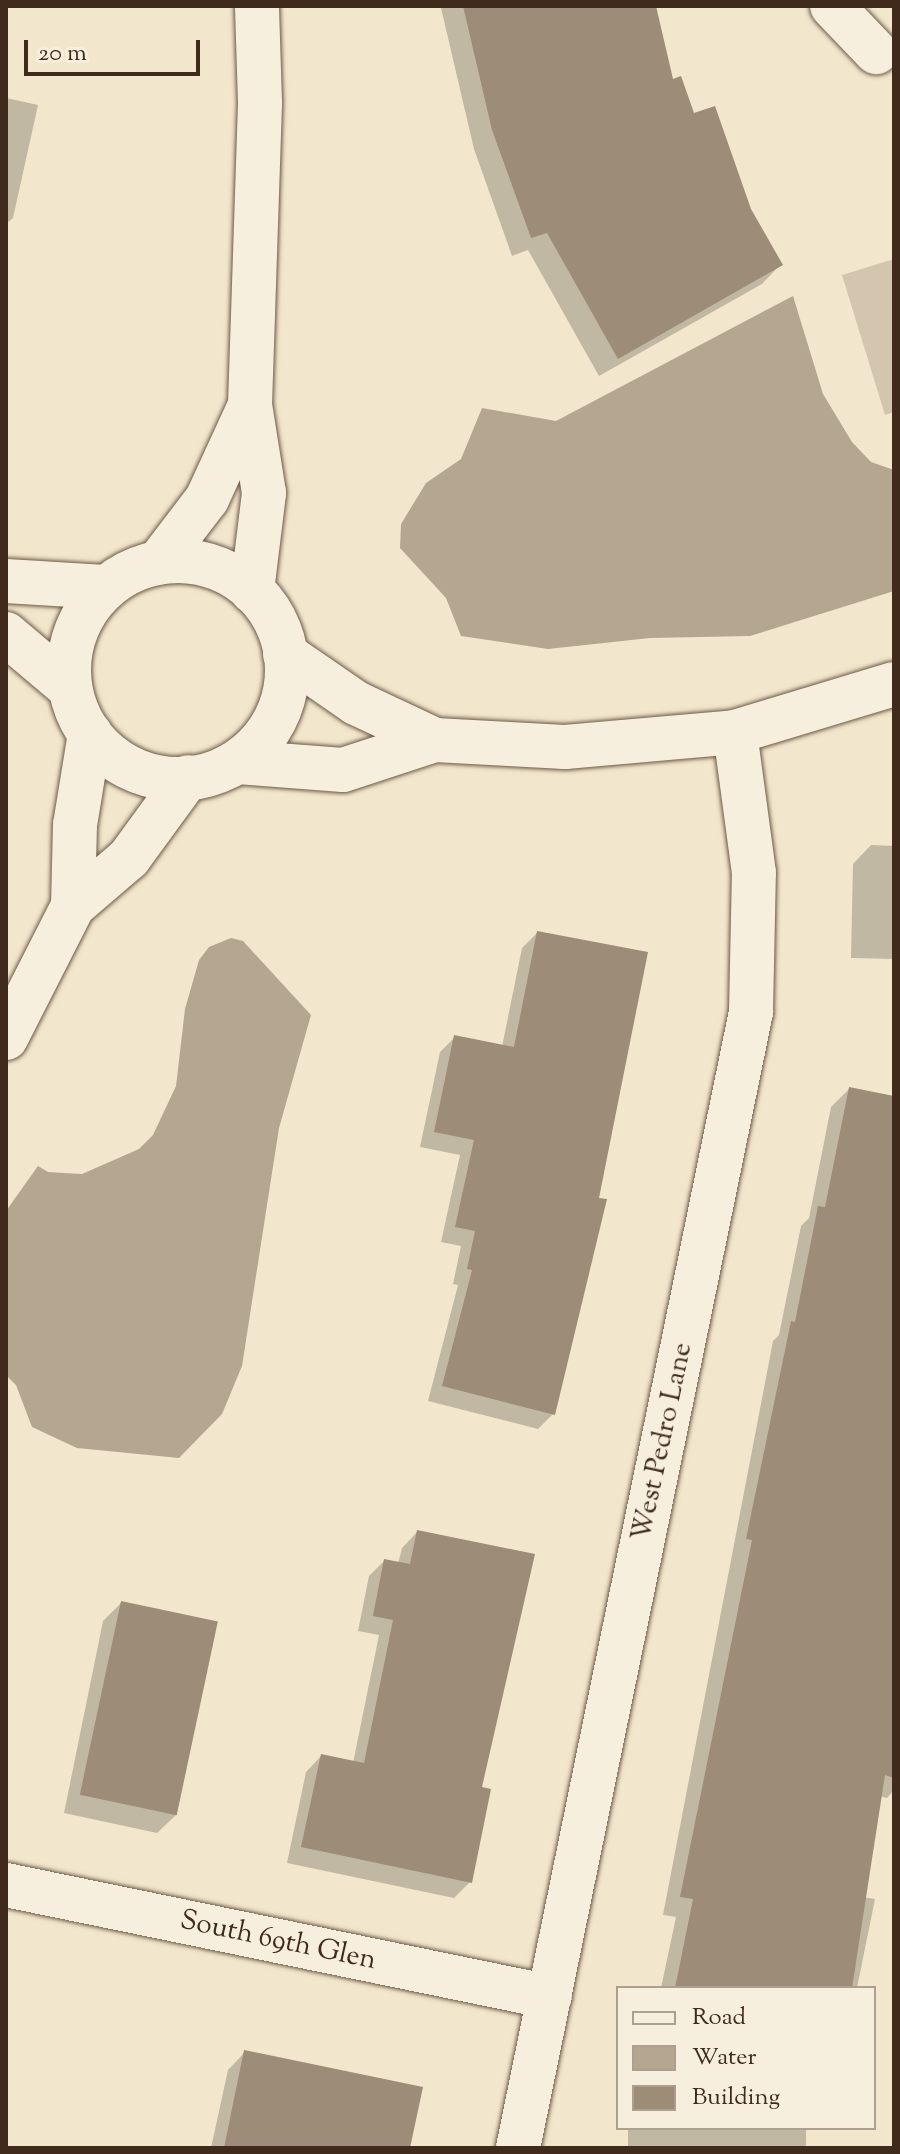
<!DOCTYPE html>
<style>
body{margin:0}
#map{position:relative;width:900px;height:2154px;overflow:hidden;background:#f2e6cc;font-family:"Sorts Mill Goudy",serif}
div>[style]{position:absolute}
[style*='--x']{left:calc(var(--x)*1px);top:calc(var(--y)*1px);width:calc(var(--w)*1px);rotate:calc(var(--a)*1deg)}
.green>*{inset:0;background:#d4c6ae}
.water>*{inset:0;background:#b5a690}
.shadow>*{inset:0;background:#0003;transform-origin:0 0}
.building>*{inset:0;background:#9d8c77;transform-origin:0 0}
.roads{filter:drop-shadow(0 0 2px #6c5947) drop-shadow(0 0 2px #6c5947)}
.street>*{height:44px;margin:-22px;padding:0 22px;transform-origin:22px;border-radius:22px;background:#f7efde}
.street>.ring{margin:-22px;padding:0;box-sizing:content-box;background:none;border:44px solid #f7efde;border-radius:50%}
span{translate:-50% -50%;white-space:nowrap;text-align:center;line-height:1.15;-webkit-text-stroke:7px #f7efde;paint-order:stroke}
.street-label{font-size:28px;color:#402a1b}
.frame{position:absolute;inset:0;border:8px solid #402a1b;pointer-events:none}
.legend{position:absolute;left:616px;top:1986px;width:260px;height:144px;box-sizing:border-box;background:#f7efde;border:2px solid #aea090;margin:0;padding:10px 14px;list-style:none;font-size:24px;color:#402a1b}
.legend li{display:flex;align-items:center;gap:16px;height:40px}
.legend b{width:40px;border:2px solid #aea090}
.scale{position:absolute;left:24px;top:40px;width:176px;height:36px;box-sizing:border-box;border:4px solid #402a1b;border-top:0;padding-left:10px;font-size:24px;line-height:28px;white-space:nowrap;color:#402a1b;-webkit-text-stroke:6px #f7efde;paint-order:stroke}
</style>
<div id="map">
<div class="green">
<i style="clip-path:polygon(894px 259px,894px 412px,885px 415px,842px 275px)"></i>
</div>
<div class="water">
<i style="clip-path:polygon(793px 296px,823px 394px,852px 442px,871px 462px,894px 470px,894px 591px,750px 636px,650px 638px,548px 649px,461px 636px,446px 598px,400px 548px,401px 524px,426px 483px,461px 459px,482px 408px,556px 421px)"></i>
<i style="clip-path:polygon(231px 938px,243px 941px,311px 1015px,279px 1128px,242px 1366px,222px 1414px,179px 1458px,77px 1448px,32px 1427px,16px 1385px,6px 1375px,6px 1211px,38px 1166px,48px 1172px,82px 1174px,139px 1149px,153px 1135px,176px 1086px,185px 1009px,199px 960px,209px 947px)"></i>
</div>
<div class="shadow">
<i style="clip-path:polygon(654px 6px,671px 81px,780px 265px,762px 284px,599px 376px,528px 250px,512px 256px,474px 149px,441px 8px)"></i>
<i style="clip-path:polygon(6px 98px,38px 105px,13px 218px,6px 224px)"></i>
<i style="clip-path:polygon(871px 845px,894px 846px,894px 959px,851px 958px,853px 864px)"></i>
<i style="clip-path:polygon(537px 933px,553px 1414px,538px 1429px,428px 1401px,458px 1285px,453px 1284px,461px 1246px,441px 1242px,460px 1155px,420px 1147px,440px 1052px,455px 1037px,502px 1047px,522px 948px)"></i>
<i style="clip-path:polygon(849px 1089px,894px 1098px,894px 1790px,887px 1798px,879px 1796px,862px 1897px,875px 1899px,857px 1988px,661px 1988px,676px 1917px,663px 1915px,773px 1341px,779px 1335px,801px 1226px,809px 1218px,831px 1107px)"></i>
<i style="clip-path:polygon(417px 1532px,479px 1789px,470px 1882px,454px 1898px,287px 1863px,306px 1772px,321px 1756px,353px 1763px,379px 1635px,358px 1631px,369px 1576px,384px 1561px,398px 1564px,402px 1548px)"></i>
<i style="clip-path:polygon(121px 1603px,176px 1815px,157px 1833px,64px 1813px,103px 1621px)"></i>
<i style="clip-path:polygon(245px 2052px,408px 2148px,211px 2148px,228px 2070px)"></i>
<i style="left:628px;top:2128px;width:178px;height:20px"></i>
</div>
<div class="building">
<i style="clip-path:polygon(463px 6px,656px 6px,673px 79px,681px 76px,694px 113px,715px 106px,751px 209px,783px 265px,618px 359px,547px 233px,531px 238px,492px 130px)"></i>
<i style="clip-path:polygon(537px 931px,648px 952px,599px 1198px,607px 1199px,555px 1415px,442px 1386px,472px 1270px,467px 1269px,475px 1231px,455px 1227px,474px 1140px,434px 1132px,454px 1035px,514px 1047px)"></i>
<i style="clip-path:polygon(849px 1087px,894px 1096px,894px 1778px,885px 1775px,852px 1988px,675px 1988px,693px 1899px,680px 1897px,752px 1540px,746px 1539px,791px 1321px,795px 1322px,818px 1206px,825px 1207px)"></i>
<i style="clip-path:polygon(417px 1530px,535px 1554px,482px 1787px,491px 1789px,472px 1883px,301px 1847px,321px 1754px,364px 1763px,393px 1620px,373px 1616px,384px 1559px,410px 1564px)"></i>
<i style="left:121px;top:1601px;width:99px;height:198px;rotate:12deg"></i>
<i style="clip-path:polygon(244px 2050px,423px 2087px,410px 2148px,224px 2148px)"></i>
</div>
<div class="roads">
<div class="street">
<i style="--x:832;--y:6;--w:64;--a:46.3"></i>
<i class="ring" style="left:69px;top:561px;width:174px;height:174px"></i>
<i style="--x:158;--y:563;--w:81;--a:-52.6"></i>
<i style="--x:207;--y:499;--w:103;--a:-65.4"></i>
<i style="--x:6;--y:581;--w:99;--a:3.5"></i>
<i style="--x:252;--y:591;--w:99;--a:-83"></i>
<i style="--x:264;--y:493;--w:89;--a:-99"></i>
<i style="--x:250;--y:405;--w:302;--a:-88.1"></i>
<i style="--x:260;--y:103;--w:97;--a:-91.8"></i>
<i style="--x:6;--y:634;--w:84;--a:40.2"></i>
<i style="--x:285;--y:654;--w:86;--a:34.6"></i>
<i style="--x:356;--y:703;--w:87;--a:25.1"></i>
<i style="--x:238;--y:762;--w:105;--a:4.4"></i>
<i style="--x:343;--y:770;--w:97;--a:-18.1"></i>
<i style="--x:435;--y:740;--w:130;--a:3.1"></i>
<i style="--x:565;--y:747;--w:171;--a:-5"></i>
<i style="--x:735;--y:732;--w:166;--a:-16.8"></i>
<i style="--x:73;--y:906;--w:81;--a:-88.6"></i>
<i style="--x:75;--y:825;--w:93;--a:-80.7"></i>
<i style="--x:6;--y:1038;--w:148;--a:-63.1"></i>
<i style="--x:73;--y:906;--w:74;--a:-40.6"></i>
<i style="--x:129;--y:858;--w:100;--a:-53.9"></i>
<i style="--x:6;--y:1885;--w:555;--a:11.63"></i>
<i style="--x:518;--y:2148;--w:1160;--a:-78.41"></i>
<i style="--x:751;--y:1012;--w:139;--a:-88.8"></i>
<i style="--x:754;--y:873;--w:142;--a:-97.7"></i>
</div>
</div>
<div class="street-label">
<span style="left:663px;top:1442px;rotate:-78deg">West Pedro Lane</span>
<span style="left:278px;top:1941px;rotate:12deg">South 69th Glen</span>
</div>
<div class="frame"></div>
<ul class="legend">
<li><b style="height:10px;background:#f7efde"></b>Road</li>
<li><b style="height:22px;background:#b5a690"></b>Water</li>
<li><b style="height:22px;background:#9d8c77"></b>Building</li>
</ul>
<div class="scale">20 m</div>
</div>
